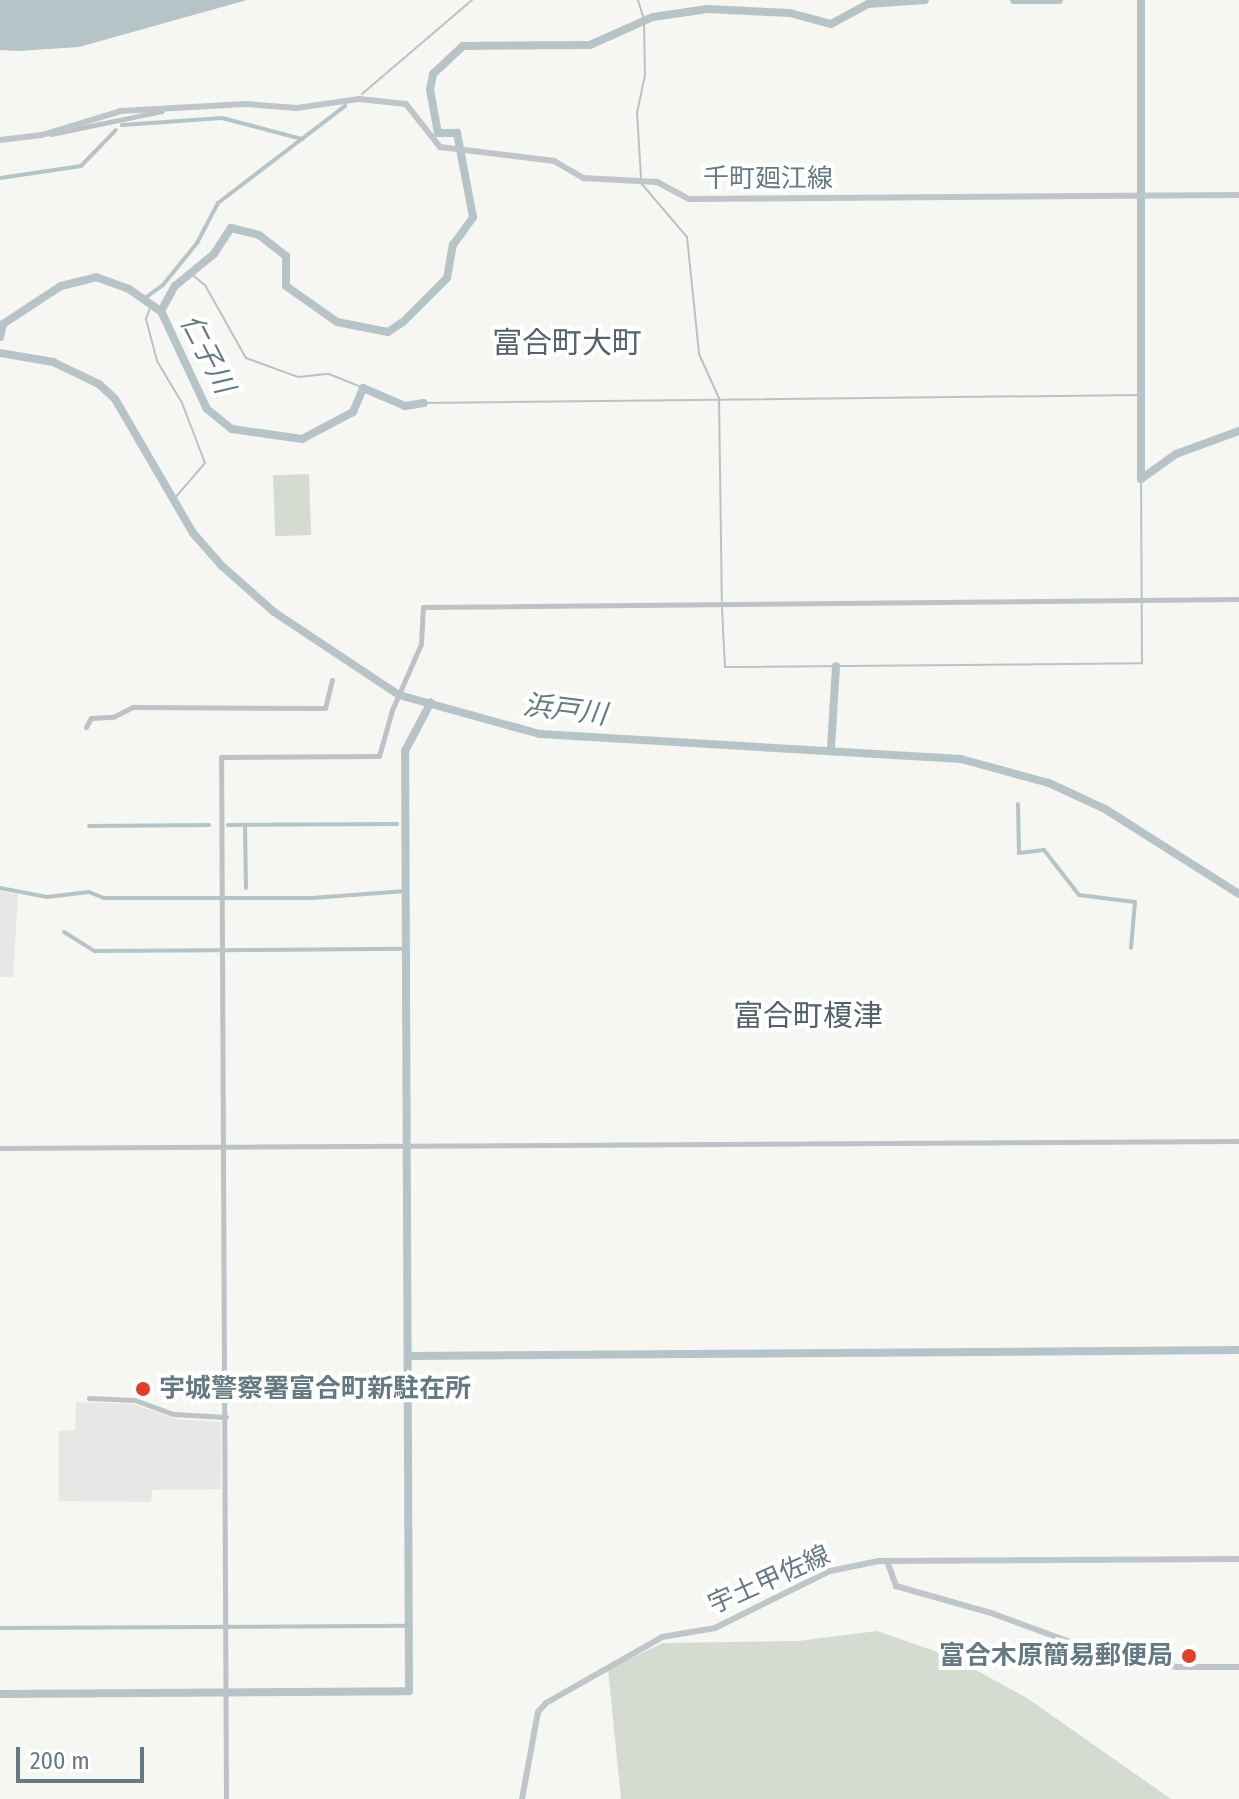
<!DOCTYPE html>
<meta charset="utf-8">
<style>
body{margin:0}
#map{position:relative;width:1239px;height:1799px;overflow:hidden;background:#f6f6f3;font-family:"Fira Sans Condensed","Noto Sans JP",sans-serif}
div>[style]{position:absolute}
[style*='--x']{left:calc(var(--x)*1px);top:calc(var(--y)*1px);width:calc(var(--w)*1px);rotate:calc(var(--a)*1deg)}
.built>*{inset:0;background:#e7e7e6}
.green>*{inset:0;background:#d6dbd2;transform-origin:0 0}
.water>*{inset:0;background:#b6c4c7}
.stream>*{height:2px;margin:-1px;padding:0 1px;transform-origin:1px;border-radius:1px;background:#b6c4c7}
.canal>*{height:4px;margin:-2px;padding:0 2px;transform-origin:2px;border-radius:2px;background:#b6c4c7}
.river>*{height:8px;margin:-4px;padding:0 4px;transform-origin:4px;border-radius:4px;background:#b6c4c7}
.minor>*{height:5px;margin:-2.5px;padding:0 2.5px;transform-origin:2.5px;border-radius:2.5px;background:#bcc2c5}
.major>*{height:6px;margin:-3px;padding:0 3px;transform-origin:3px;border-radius:3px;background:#bec6ca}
.dots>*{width:22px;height:22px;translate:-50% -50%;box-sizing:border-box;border:4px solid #fff;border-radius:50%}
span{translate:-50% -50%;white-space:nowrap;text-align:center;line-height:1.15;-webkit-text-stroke:8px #fff;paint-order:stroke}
.street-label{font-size:26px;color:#657983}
.poi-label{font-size:26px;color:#657983;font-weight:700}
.left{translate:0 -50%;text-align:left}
.right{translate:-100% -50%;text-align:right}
.water-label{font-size:28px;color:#617b80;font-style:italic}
.quarter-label{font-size:30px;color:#536168}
.scale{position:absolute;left:16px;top:1747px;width:128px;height:36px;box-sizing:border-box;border:4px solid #657983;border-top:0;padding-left:10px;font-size:24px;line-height:28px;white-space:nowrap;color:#657983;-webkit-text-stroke:6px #fff;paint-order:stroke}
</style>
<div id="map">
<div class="built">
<i style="clip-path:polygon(0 891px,18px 894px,13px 977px,0 977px)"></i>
<i style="clip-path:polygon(76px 1402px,133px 1404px,177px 1419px,221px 1422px,221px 1489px,152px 1490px,151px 1502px,59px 1501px,59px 1431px,75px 1430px)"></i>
</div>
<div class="green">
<i style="left:309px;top:474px;width:61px;height:36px;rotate:88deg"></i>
<i style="clip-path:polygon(877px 1631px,952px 1657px,1027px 1698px,1171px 1799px,621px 1799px,608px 1669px,663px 1643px,798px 1641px)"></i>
</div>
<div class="water">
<i style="clip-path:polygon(0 0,247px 0,79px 47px,18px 51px,0 50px)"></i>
</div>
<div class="stream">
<i style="--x:638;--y:0;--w:21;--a:73"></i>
<i style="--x:644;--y:20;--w:55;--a:89"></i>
<i style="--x:645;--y:75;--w:38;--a:102"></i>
<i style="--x:637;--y:112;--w:65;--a:86.5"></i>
<i style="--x:362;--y:94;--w:145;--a:-40.5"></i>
<i style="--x:641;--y:183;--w:71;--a:49.6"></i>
<i style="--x:687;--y:237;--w:118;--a:84.1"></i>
<i style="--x:699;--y:354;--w:48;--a:65.6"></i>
<i style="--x:719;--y:398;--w:203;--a:89.2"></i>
<i style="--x:190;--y:273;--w:19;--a:39"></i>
<i style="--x:205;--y:285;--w:84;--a:60.7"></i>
<i style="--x:246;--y:358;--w:55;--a:20.1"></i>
<i style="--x:298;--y:377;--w:31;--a:-6"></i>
<i style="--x:329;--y:374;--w:37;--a:22"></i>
<i style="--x:152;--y:303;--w:17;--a:111"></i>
<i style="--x:146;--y:319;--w:43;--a:75.3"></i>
<i style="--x:157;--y:361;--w:49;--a:59.2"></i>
<i style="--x:182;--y:403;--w:64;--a:69"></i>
<i style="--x:205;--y:463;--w:46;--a:130.6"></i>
<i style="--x:424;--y:403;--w:718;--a:-0.64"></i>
<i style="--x:722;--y:608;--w:59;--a:87.1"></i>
<i style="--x:725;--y:667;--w:417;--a:-0.5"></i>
<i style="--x:1142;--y:663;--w:184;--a:-90.3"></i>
</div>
<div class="canal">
<i style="--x:122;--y:125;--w:100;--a:-4"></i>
<i style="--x:222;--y:118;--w:83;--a:14.7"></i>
<i style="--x:0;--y:178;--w:82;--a:-8.4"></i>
<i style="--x:81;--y:166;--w:50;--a:-45.8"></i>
<i style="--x:145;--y:298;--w:22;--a:-36"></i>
<i style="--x:163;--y:285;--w:54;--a:-51"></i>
<i style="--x:197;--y:243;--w:45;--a:-62.3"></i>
<i style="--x:218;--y:203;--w:160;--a:-37.4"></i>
<i style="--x:1018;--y:804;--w:49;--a:88.8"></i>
<i style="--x:1019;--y:853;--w:25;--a:-7"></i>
<i style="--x:1044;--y:850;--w:57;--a:52.1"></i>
<i style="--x:1079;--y:895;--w:56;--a:7.1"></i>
<i style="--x:1135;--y:902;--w:46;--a:95"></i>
<i style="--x:228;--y:825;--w:169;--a:-0.3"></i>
<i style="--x:245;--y:825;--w:63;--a:89.1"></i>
<i style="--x:89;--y:826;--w:120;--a:-0.5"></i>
<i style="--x:0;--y:888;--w:48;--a:10.8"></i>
<i style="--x:47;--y:897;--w:42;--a:-6.8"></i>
<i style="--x:89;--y:892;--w:16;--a:22"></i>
<i style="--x:104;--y:898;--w:208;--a:0"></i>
<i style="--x:312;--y:898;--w:94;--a:-4.3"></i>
<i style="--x:64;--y:932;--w:36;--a:32"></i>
<i style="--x:95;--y:951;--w:311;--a:-0.4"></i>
<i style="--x:0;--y:1628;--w:409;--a:-0.3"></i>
</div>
<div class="river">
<i style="--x:1014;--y:0;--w:45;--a:0"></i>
<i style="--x:1141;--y:0;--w:479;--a:90"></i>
<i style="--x:1141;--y:479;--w:43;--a:-35.5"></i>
<i style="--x:1176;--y:454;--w:67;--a:-20.1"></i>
<i style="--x:161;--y:311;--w:29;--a:-61"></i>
<i style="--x:175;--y:286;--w:50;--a:-39.4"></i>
<i style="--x:214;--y:254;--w:31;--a:-57"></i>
<i style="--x:231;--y:228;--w:29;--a:14"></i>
<i style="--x:259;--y:235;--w:34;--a:38"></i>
<i style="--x:286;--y:256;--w:30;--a:90"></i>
<i style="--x:286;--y:286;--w:62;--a:35.2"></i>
<i style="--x:337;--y:322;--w:52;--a:11.1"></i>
<i style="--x:388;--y:332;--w:18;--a:-34"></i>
<i style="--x:403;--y:322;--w:62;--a:-45"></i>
<i style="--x:447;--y:278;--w:34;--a:-80"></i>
<i style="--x:453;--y:245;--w:34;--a:-54"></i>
<i style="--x:473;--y:217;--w:86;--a:-100.8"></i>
<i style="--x:457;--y:133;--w:19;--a:180"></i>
<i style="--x:438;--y:133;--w:44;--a:-100.5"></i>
<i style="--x:430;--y:90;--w:16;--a:-79"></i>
<i style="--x:433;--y:74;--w:41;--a:-43"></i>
<i style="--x:463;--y:46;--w:127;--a:-0.5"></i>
<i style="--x:590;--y:45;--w:69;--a:-24"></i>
<i style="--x:653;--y:17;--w:55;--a:-8.4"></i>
<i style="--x:707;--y:9;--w:83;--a:2.8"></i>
<i style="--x:790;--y:13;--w:42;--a:15"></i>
<i style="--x:831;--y:24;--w:42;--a:-28.4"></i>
<i style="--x:868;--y:4;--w:57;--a:-4"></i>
<i style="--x:0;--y:337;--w:13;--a:-77"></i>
<i style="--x:3;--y:324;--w:69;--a:-33.2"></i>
<i style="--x:61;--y:286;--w:36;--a:-14"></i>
<i style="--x:96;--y:277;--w:35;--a:20"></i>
<i style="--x:129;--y:289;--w:39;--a:35"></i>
<i style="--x:161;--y:311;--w:108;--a:64.9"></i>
<i style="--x:207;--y:409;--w:32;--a:39"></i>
<i style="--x:232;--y:429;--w:71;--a:8.1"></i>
<i style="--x:302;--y:439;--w:58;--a:-27.9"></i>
<i style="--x:353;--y:412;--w:26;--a:-67"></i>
<i style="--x:363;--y:388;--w:46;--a:23.2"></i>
<i style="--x:405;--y:406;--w:19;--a:-9"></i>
<i style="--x:0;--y:353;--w:54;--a:9.6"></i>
<i style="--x:53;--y:362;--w:51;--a:25.6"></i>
<i style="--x:99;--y:384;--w:22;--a:43"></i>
<i style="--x:115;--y:399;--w:155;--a:59.8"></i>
<i style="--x:193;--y:533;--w:44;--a:48.7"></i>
<i style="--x:222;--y:566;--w:69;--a:41.5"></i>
<i style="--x:274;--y:612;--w:150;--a:33.6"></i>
<i style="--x:399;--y:695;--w:146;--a:15.5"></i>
<i style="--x:540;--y:734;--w:422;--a:3.4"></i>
<i style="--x:961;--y:759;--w:91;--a:15.3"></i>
<i style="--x:1049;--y:783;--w:62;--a:24.9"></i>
<i style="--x:1105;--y:809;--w:159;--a:32.4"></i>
<i style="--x:831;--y:748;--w:82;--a:-86.5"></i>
<i style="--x:409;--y:1356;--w:830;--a:-0.41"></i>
<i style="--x:0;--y:1694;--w:409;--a:-0.4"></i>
<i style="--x:409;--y:1691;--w:940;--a:-90.24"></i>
<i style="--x:405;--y:751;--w:55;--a:-62"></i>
</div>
<div class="minor">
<i style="--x:51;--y:134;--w:113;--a:-11.7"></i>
<i style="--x:86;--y:727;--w:10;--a:-61"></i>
<i style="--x:91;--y:718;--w:22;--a:-3"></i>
<i style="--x:113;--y:717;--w:22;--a:-27"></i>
<i style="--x:133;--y:707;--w:192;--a:0.3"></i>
<i style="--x:325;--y:708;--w:29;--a:-76"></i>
<i style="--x:0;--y:1148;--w:1239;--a:-0.32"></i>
<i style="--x:89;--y:1398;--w:46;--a:2.5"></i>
<i style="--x:135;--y:1400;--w:40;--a:20.2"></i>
<i style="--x:173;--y:1414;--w:53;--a:3.2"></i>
<i style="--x:226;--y:1799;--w:1042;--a:-90.27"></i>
<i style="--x:221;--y:757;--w:158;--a:-0.4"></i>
<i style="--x:379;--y:756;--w:48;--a:-74.2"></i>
<i style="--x:392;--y:710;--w:72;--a:-66.3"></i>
<i style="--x:421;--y:644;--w:37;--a:-87"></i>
<i style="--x:423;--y:607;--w:816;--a:-0.56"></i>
</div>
<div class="major">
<i style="--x:0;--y:140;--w:42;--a:-6.8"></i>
<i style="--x:42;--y:135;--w:83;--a:-16.9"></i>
<i style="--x:121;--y:111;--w:124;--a:-3.2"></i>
<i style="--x:245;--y:104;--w:52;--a:4.4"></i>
<i style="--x:297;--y:108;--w:63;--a:-8.3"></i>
<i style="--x:359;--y:99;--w:47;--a:6.1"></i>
<i style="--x:406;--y:104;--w:55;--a:51.7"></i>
<i style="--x:440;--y:147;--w:115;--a:7"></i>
<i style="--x:554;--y:161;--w:34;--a:30"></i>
<i style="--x:583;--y:178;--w:74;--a:3.1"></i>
<i style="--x:657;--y:182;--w:36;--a:28"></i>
<i style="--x:689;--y:199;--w:550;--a:-0.42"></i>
<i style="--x:887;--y:1561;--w:27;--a:70"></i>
<i style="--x:896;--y:1586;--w:102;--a:15.9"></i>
<i style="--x:994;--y:1614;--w:121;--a:20.2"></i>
<i style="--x:1108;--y:1656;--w:70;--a:9.1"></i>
<i style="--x:1177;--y:1667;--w:62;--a:0"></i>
<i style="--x:522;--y:1799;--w:88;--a:-79.6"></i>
<i style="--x:538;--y:1712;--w:12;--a:-48"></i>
<i style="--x:546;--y:1703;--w:133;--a:-29.6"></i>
<i style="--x:662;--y:1637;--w:54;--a:-9.6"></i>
<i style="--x:715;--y:1628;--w:128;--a:-26.4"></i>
<i style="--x:830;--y:1571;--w:50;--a:-11.5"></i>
<i style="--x:879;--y:1561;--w:360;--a:-0.3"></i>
</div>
<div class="dots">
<i style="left:143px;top:1389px;background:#e03f28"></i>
<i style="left:1189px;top:1656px;background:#e03f28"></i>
</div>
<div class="street-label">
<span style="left:768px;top:179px">千町廻江線</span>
<span style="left:769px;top:1580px;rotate:-24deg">宇土甲佐線</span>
</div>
<div class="poi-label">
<span class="left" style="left:159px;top:1389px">宇城警察署富合町新駐在所</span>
<span class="right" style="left:1173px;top:1656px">富合木原簡易郵便局</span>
</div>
<div class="water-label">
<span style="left:207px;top:354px;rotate:63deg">仁子川</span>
<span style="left:565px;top:710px;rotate:7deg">浜戸川</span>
</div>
<div class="quarter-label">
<span style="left:567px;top:343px">富合町大町</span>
<span style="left:808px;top:1016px">富合町榎津</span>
</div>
<div class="scale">200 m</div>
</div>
